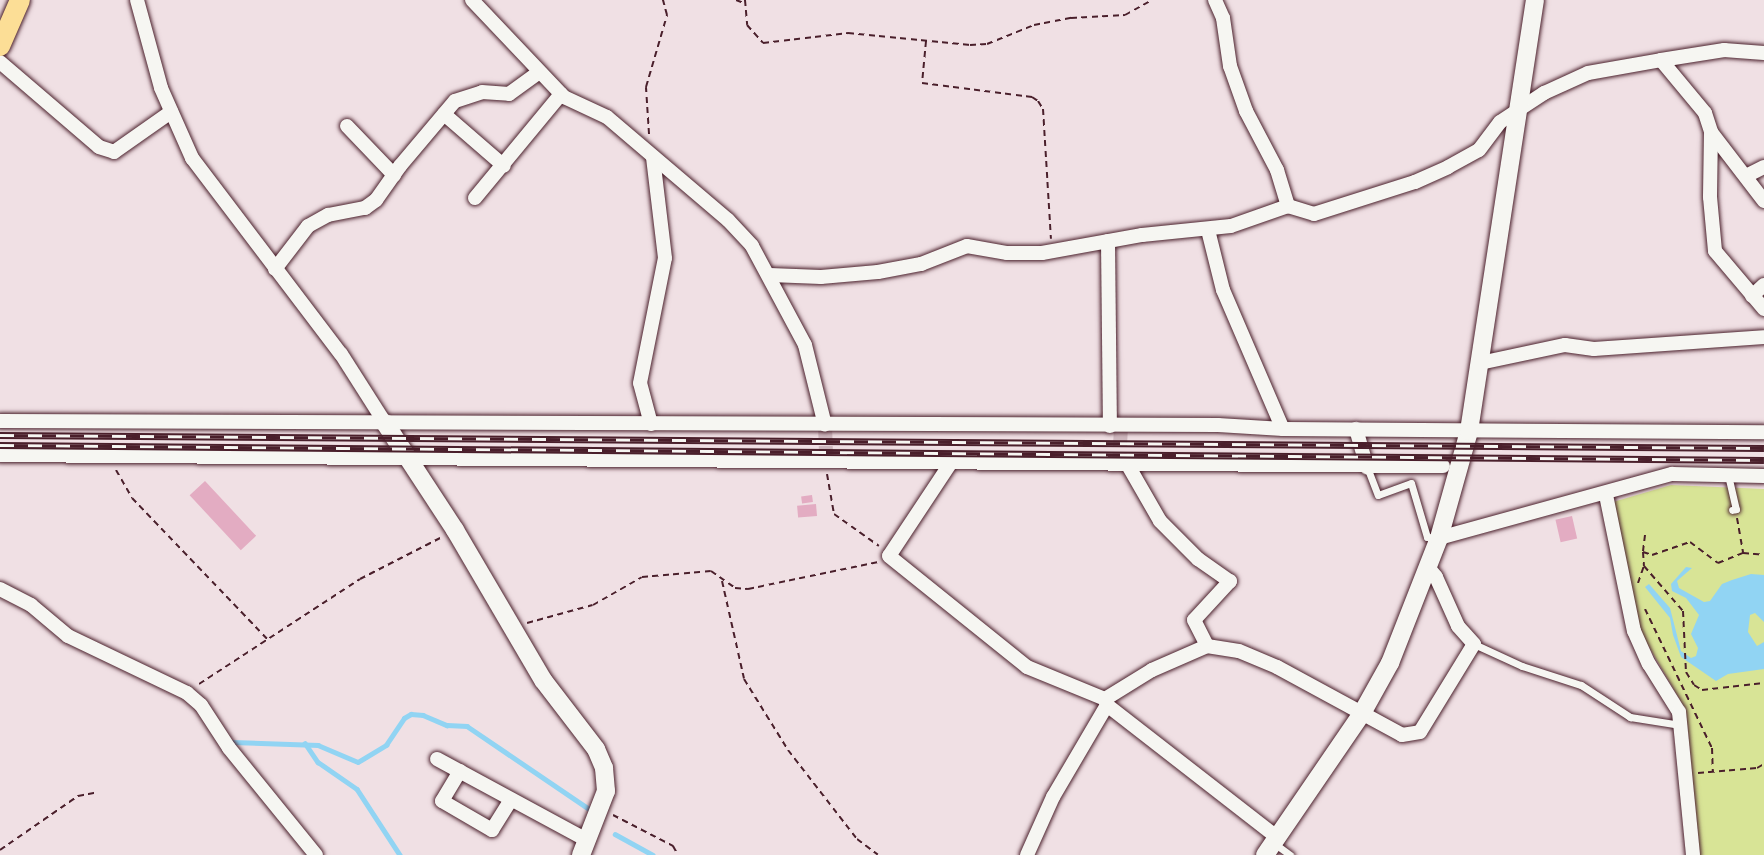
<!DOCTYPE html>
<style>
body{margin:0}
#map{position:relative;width:1764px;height:855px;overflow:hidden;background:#f0e0e4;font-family:Sriracha,sans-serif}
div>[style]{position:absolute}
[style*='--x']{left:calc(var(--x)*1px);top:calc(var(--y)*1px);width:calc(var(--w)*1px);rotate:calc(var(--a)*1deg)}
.green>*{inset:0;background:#d8e496}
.water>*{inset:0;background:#91d4f3}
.stream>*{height:4.5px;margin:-2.25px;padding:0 2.25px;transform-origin:2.25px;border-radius:2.25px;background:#91d4f3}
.building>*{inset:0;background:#e3acc2;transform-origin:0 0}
.street-tunnel>*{height:14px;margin-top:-7px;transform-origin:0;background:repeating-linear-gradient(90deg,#cfb9bf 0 14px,transparent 0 21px)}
.path>*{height:2px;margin-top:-1px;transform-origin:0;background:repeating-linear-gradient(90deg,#4a1f2b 0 6px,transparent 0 10.5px)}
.roads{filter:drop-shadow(0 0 2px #4a1f2b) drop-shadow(0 0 2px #4a1f2b)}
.lane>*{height:7px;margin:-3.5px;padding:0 3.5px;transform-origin:3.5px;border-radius:3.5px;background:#f6f6f2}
.street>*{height:14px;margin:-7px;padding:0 7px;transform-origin:7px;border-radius:7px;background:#f6f6f2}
.secondary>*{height:18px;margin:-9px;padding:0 9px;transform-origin:9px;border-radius:9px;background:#f6f6f2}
.primary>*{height:20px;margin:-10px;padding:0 10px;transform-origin:10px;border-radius:10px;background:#fcde96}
.rail>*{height:7px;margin-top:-3.5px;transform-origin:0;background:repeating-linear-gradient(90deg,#f6f6f2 0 14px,#4a1f2b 0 28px);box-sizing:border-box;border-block:2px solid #4a1f2b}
span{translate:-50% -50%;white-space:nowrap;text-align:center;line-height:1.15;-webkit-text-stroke:5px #f6f6f2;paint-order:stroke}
</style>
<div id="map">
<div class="green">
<i style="clip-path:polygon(1671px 485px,1764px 489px,1764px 855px,1700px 855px,1686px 710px,1638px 628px,1613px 502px)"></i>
</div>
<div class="water">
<i style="clip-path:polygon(1686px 567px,1692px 568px,1677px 581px,1679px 588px,1704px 602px,1710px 601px,1722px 584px,1732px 580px,1751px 574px,1764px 575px,1764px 622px,1755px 613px,1750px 615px,1748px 632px,1757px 646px,1764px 642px,1764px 669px,1728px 674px,1716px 681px,1681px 657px,1673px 635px,1670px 618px,1645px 587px,1649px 584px,1670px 608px,1681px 651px,1691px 658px,1696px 656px,1698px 648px,1691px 634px,1699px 615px,1686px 598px,1672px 591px,1671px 584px)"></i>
</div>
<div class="stream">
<i style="--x:231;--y:742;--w:87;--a:2"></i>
<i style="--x:318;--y:745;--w:43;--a:23"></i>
<i style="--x:358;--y:762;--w:33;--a:-31"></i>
<i style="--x:386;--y:745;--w:32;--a:-56"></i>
<i style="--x:404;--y:718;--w:8;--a:-30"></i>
<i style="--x:411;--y:714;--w:12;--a:5"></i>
<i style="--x:423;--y:715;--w:26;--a:23"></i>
<i style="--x:447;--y:725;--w:20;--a:3"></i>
<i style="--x:467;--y:726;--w:148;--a:34.2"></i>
<i style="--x:305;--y:743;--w:23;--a:56"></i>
<i style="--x:318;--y:762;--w:47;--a:34.7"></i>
<i style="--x:357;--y:789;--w:79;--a:56.9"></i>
<i style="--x:615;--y:834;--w:43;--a:28.9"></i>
</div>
<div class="building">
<i style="left:205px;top:481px;width:75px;height:21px;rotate:47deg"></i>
<i style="left:812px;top:495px;width:7px;height:11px;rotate:82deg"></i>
<i style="left:816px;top:504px;width:12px;height:19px;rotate:85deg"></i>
<i style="left:1572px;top:516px;width:23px;height:17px;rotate:77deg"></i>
</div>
<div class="street-tunnel">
<i style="--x:825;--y:425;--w:38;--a:88"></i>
<i style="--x:1119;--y:467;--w:41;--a:-87.2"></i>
</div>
<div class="path">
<i style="--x:736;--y:0;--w:9;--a:21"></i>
<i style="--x:745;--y:0;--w:25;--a:85"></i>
<i style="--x:747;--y:25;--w:24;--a:48"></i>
<i style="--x:763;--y:43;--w:86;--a:-6.7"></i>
<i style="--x:848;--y:33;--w:123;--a:5.6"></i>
<i style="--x:970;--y:45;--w:17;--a:-3"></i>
<i style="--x:987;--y:44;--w:51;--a:-22"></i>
<i style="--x:1034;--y:25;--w:38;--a:-11"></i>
<i style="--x:1071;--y:18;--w:54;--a:-3.2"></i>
<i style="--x:1125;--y:15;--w:31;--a:-29"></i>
<i style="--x:926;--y:41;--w:42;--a:95.4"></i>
<i style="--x:922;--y:83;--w:111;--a:7.3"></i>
<i style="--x:1032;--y:97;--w:7;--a:34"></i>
<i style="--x:1038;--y:101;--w:9;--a:58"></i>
<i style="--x:1043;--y:109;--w:130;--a:86.5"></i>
<i style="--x:649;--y:134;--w:47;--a:-93.7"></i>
<i style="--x:646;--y:87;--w:75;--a:-73.7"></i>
<i style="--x:667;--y:15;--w:16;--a:-105"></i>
<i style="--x:116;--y:470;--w:32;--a:60"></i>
<i style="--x:132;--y:498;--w:195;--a:46.2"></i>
<i style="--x:827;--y:474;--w:41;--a:80.1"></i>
<i style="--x:834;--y:514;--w:55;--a:35.4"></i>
<i style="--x:1737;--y:518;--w:36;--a:80"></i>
<i style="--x:1743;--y:553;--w:21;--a:5"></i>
<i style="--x:1645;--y:535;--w:17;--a:97"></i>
<i style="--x:1643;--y:552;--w:9;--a:18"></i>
<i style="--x:1652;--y:555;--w:40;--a:-18.9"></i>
<i style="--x:1690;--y:542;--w:35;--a:37"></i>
<i style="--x:1718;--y:563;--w:27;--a:-22"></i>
<i style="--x:1643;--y:552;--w:14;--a:86"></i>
<i style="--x:1644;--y:566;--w:60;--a:49.1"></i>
<i style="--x:1683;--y:611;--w:61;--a:87.2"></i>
<i style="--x:1686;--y:672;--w:15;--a:58"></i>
<i style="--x:1694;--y:685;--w:9;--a:32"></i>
<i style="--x:1702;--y:690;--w:62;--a:-6.4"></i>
<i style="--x:722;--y:581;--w:100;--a:77.3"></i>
<i style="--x:744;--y:679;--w:84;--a:58.2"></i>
<i style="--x:788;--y:750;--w:113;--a:52.2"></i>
<i style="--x:857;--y:839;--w:26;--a:37"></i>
<i style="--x:1638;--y:583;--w:18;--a:-71"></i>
<i style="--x:1645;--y:609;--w:154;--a:64.3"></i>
<i style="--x:1712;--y:748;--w:23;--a:88"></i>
<i style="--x:527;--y:623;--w:68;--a:-15.3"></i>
<i style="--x:593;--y:605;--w:56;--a:-29.7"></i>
<i style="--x:642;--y:577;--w:69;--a:-5"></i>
<i style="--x:711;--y:571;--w:29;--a:35"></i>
<i style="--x:735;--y:588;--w:13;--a:4"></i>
<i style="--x:748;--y:589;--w:133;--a:-11.7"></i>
<i style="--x:199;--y:684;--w:192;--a:-33.1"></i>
<i style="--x:360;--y:579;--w:90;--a:-27.1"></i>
<i style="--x:1698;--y:773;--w:59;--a:-4.8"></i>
<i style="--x:1757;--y:768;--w:8;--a:-30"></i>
<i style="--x:613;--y:815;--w:68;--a:27.3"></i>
<i style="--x:673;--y:846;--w:10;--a:61"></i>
<i style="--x:0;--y:850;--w:95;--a:-34.7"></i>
<i style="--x:78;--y:796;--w:20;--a:-11"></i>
</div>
<div class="roads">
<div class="lane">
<i style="--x:1367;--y:467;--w:30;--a:69"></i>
<i style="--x:1378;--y:495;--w:35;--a:-20"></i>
<i style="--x:1411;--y:483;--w:56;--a:73.5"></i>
<i style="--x:1427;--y:537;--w:12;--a:5"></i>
<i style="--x:1728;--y:475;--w:35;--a:77"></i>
<i style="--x:1736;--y:509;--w:4;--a:166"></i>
<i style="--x:1474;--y:644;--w:53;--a:24.6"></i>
<i style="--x:1522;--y:666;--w:62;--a:17.9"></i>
<i style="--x:1581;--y:685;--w:59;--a:33.1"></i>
<i style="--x:1630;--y:717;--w:51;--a:9.1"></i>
<i style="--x:1275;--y:844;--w:19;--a:36"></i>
</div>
<div class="street">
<i style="--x:137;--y:0;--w:91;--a:74.7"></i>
<i style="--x:161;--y:88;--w:77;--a:66.1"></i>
<i style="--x:192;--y:158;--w:246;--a:52.8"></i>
<i style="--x:341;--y:354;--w:82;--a:57.5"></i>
<i style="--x:472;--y:0;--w:134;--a:46.5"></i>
<i style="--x:564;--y:97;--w:47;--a:24.9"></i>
<i style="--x:607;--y:117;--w:159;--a:40.4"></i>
<i style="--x:728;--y:220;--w:35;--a:47"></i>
<i style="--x:752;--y:246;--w:112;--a:61.8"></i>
<i style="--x:805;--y:345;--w:82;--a:76"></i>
<i style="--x:1215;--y:0;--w:20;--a:66"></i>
<i style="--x:1223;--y:18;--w:49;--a:81.7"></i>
<i style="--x:1230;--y:66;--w:48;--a:70.4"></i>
<i style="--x:1246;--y:111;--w:67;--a:62.3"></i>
<i style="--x:1277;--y:170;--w:38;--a:73"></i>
<i style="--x:1288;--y:206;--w:27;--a:17"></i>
<i style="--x:1314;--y:214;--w:106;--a:-17.6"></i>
<i style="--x:1415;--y:182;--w:36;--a:-24"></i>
<i style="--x:1448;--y:167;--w:35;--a:-29"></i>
<i style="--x:1479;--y:150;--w:35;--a:-53"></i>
<i style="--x:1500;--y:122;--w:53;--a:-33.4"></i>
<i style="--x:1544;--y:93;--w:48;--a:-24.4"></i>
<i style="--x:1588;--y:73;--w:74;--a:-10.1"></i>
<i style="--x:1661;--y:60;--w:69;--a:50.3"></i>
<i style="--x:1705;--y:113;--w:20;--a:72"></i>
<i style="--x:1711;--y:132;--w:65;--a:90.9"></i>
<i style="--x:1710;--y:197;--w:54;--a:84.7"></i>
<i style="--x:1715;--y:251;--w:76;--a:49.8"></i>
<i style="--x:1661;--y:60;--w:64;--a:-9"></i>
<i style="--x:1724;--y:50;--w:40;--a:4.3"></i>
<i style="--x:0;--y:62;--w:130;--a:40.6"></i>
<i style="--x:99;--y:147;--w:16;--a:18"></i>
<i style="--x:114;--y:152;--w:70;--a:-35.1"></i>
<i style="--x:444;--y:114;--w:79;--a:40.9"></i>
<i style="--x:347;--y:126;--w:68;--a:46.2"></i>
<i style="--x:1711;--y:132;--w:87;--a:52.5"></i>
<i style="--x:1746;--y:176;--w:20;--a:-27"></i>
<i style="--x:475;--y:198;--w:135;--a:-50.4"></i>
<i style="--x:1208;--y:230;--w:62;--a:76"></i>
<i style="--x:1223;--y:290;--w:151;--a:66.7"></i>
<i style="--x:1108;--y:241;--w:185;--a:89.4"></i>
<i style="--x:275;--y:269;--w:54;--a:-52.5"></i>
<i style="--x:308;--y:226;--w:23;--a:-29"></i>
<i style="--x:328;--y:215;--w:38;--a:-11"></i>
<i style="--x:365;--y:208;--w:14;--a:-36"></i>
<i style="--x:376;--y:200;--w:42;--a:-54.8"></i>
<i style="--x:400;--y:166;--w:85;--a:-49.8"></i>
<i style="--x:455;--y:101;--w:28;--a:-18"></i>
<i style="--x:482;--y:92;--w:27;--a:4"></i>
<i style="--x:509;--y:94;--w:37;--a:-36"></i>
<i style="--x:770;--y:275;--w:51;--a:2.2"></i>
<i style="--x:821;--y:277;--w:57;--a:-5"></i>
<i style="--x:878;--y:272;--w:44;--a:-10.5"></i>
<i style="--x:921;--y:264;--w:49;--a:-21.4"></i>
<i style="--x:967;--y:246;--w:41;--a:9.9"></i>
<i style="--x:1007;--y:253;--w:35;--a:0"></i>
<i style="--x:1042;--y:253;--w:102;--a:-10.2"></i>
<i style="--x:1142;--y:235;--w:89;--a:-5.8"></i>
<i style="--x:1231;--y:226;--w:60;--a:-19.3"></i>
<i style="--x:1752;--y:296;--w:16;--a:-43"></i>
<i style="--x:1480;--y:363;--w:87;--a:-12"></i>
<i style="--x:1565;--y:345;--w:29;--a:8"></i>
<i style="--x:1594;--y:349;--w:170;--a:-4"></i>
<i style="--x:0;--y:421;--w:1218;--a:0.19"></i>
<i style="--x:1218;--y:425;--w:65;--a:3.5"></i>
<i style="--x:1283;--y:429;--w:481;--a:0.4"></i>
<i style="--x:651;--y:424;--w:42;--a:-105"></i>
<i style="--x:640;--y:383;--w:127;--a:-78.7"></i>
<i style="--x:665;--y:258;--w:102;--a:-96.8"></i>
<i style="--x:1356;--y:429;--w:40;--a:74"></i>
<i style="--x:0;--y:455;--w:1443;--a:0.44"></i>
<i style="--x:950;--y:464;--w:110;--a:123.5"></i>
<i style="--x:889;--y:556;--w:177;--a:38.8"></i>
<i style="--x:1027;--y:667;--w:84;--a:22.3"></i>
<i style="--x:1105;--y:699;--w:6;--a:72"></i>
<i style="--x:1107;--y:705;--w:217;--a:37.9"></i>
<i style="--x:1129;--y:467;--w:62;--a:60.1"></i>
<i style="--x:1160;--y:521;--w:54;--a:45"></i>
<i style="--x:1198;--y:559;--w:39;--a:35"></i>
<i style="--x:1230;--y:581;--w:53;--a:132.7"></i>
<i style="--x:1194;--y:620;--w:29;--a:63"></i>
<i style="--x:1606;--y:495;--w:139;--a:78.4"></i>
<i style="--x:1634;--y:631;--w:36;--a:66"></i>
<i style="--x:1649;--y:664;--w:57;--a:58"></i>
<i style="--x:1679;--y:712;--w:144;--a:84.4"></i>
<i style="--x:1439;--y:538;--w:242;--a:-15.4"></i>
<i style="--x:1672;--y:474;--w:92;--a:1.2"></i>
<i style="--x:0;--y:589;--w:35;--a:27"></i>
<i style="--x:31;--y:605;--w:48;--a:40"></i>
<i style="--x:68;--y:636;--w:132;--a:25.6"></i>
<i style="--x:187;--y:693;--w:18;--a:41"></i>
<i style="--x:201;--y:705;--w:51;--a:56.9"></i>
<i style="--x:229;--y:748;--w:138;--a:50.9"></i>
<i style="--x:1105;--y:699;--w:55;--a:-31.7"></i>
<i style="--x:1152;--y:670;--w:60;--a:-23.6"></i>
<i style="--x:1207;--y:646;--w:32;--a:9"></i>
<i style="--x:1239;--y:651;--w:41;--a:22.8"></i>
<i style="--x:1277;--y:667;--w:142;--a:28.5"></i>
<i style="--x:1402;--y:735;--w:18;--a:-9"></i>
<i style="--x:1420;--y:732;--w:103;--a:-58.5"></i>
<i style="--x:1474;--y:644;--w:24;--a:-132"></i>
<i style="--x:1458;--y:626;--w:54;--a:-114.2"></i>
<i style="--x:1436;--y:577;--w:14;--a:-129"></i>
<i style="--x:437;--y:759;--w:170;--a:28.4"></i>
<i style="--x:460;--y:771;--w:35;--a:121"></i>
<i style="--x:442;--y:801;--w:58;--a:30.1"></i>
<i style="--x:492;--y:830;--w:36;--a:-58"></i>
<i style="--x:1027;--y:855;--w:64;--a:-65.9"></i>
<i style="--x:1053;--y:797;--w:107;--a:-59.6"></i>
</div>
<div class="secondary">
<i style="--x:385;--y:423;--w:128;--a:56.8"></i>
<i style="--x:455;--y:530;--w:174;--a:59.6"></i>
<i style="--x:543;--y:680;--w:87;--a:52.5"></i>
<i style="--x:596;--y:749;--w:21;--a:67"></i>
<i style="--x:604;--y:768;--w:23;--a:85"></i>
<i style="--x:606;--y:791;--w:69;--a:111.3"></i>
<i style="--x:1265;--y:855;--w:170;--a:-55.6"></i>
<i style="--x:1361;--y:715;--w:60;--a:-60.9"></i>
<i style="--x:1390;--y:663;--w:134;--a:-68.6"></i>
<i style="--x:1439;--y:538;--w:111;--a:-74.3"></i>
<i style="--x:1469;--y:431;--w:436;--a:-81.3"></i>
</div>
<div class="primary">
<i style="--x:0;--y:46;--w:50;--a:-66.5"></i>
</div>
</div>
<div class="rail">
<i style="--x:0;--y:435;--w:1764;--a:0.42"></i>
<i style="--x:0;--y:445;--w:1764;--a:0.49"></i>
</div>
</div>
